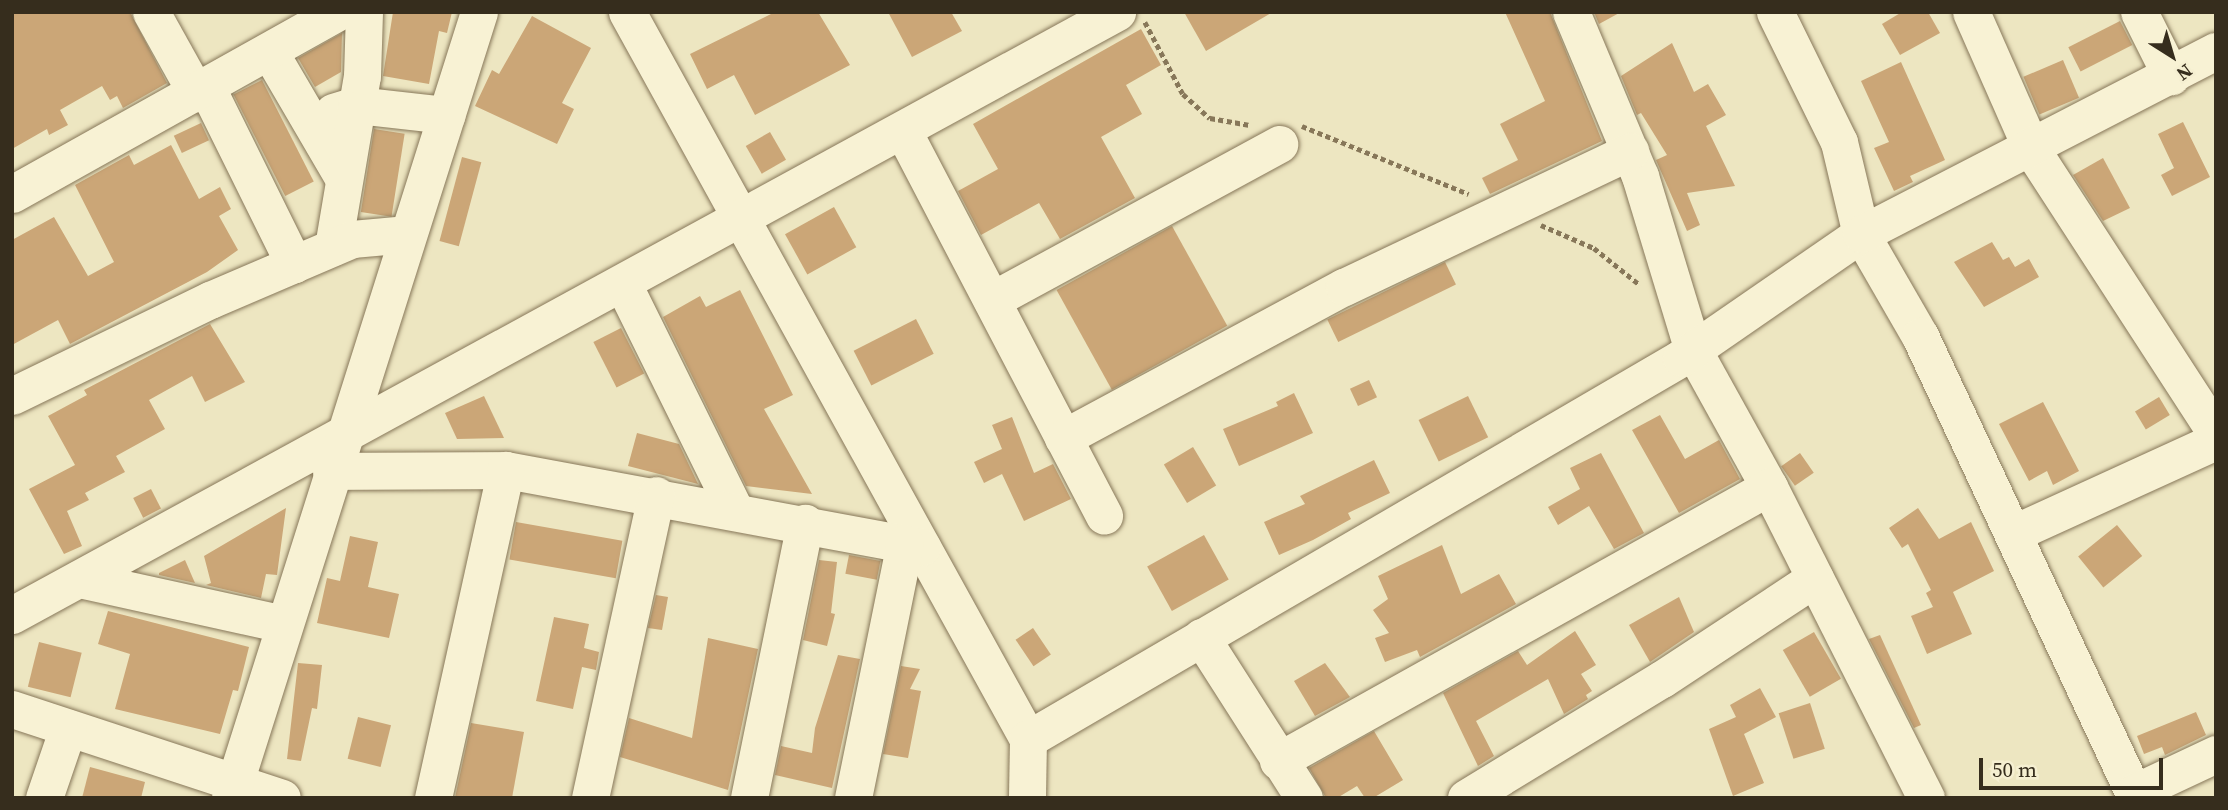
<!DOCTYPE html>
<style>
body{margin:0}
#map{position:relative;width:2228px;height:810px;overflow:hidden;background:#ede6c1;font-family:"Source Serif 4",serif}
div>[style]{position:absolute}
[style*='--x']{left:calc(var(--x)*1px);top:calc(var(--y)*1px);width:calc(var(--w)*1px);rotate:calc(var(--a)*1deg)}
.building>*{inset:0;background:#cba677;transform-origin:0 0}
.path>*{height:4.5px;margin-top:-2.25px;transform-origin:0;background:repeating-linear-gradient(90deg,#877759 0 5px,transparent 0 8.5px)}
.roads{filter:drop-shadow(0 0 2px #877759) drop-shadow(0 0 2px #877759)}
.minor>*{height:37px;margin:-18.5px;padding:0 18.5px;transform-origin:18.5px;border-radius:18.5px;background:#f8f2d4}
span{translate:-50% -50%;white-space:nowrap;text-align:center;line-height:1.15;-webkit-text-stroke:5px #f5efd1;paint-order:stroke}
.frame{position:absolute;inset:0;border:14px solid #362d1d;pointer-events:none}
.north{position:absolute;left:2137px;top:21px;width:70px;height:70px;-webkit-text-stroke:5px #f5efd1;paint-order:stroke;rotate:143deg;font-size:19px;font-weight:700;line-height:28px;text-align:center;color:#362d1d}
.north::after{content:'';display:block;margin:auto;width:24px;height:32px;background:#362d1d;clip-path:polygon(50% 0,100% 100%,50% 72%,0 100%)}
.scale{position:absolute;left:1979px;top:758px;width:184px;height:32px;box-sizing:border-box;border:4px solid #362d1d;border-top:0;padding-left:9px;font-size:21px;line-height:24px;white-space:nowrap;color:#362d1d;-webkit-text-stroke:5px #f5efd1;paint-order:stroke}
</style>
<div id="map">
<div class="building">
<i style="clip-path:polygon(12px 12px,130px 12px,167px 83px,123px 108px,117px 96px,110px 100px,102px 86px,60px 110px,68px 125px,49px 135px,47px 129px,12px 149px)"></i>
<i style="clip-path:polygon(393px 12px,452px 12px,447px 33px,439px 31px,429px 84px,383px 76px)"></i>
<i style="clip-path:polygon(775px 12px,818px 12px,850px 65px,755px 115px,734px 75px,707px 89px,690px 54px)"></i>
<i style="clip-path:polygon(888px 12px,951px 12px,962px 31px,912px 57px)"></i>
<i style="clip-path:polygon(1184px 12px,1273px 12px,1206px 51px)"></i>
<i style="clip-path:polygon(1505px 12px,1550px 12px,1602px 141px,1490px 194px,1482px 178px,1518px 160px,1500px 124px,1545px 101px)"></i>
<i style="clip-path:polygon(1594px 12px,1621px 12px,1599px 24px)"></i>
<i style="clip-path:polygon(1902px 12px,1928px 12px,1940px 33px,1900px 55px,1882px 24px)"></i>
<i style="clip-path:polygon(532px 16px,591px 48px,562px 103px,574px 109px,557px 144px,475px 106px,492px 70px,499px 74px)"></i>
<i style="left:2120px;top:21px;width:27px;height:58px;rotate:63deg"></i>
<i style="clip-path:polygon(1141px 29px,1161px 65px,1126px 85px,1142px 114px,1101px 137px,1135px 198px,1060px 239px,1039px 203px,981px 235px,958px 191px,998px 169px,973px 124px)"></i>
<i style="clip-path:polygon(342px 33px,341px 72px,315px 87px,298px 58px)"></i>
<i style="clip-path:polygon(1672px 43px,1694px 92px,1708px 84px,1726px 115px,1706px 126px,1735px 186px,1687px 193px,1700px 225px,1687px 231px,1656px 160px,1667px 155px,1641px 113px,1637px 115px,1621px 76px)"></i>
<i style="left:2063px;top:60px;width:41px;height:43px;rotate:67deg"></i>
<i style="clip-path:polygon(1901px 62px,1945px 160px,1910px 176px,1913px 182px,1894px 191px,1874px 148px,1889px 142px,1861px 81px)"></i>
<i style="left:262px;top:80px;width:114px;height:32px;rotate:63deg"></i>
<i style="clip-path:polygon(2183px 122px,2210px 177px,2172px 196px,2161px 175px,2174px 168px,2158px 134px)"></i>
<i style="left:201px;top:123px;width:19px;height:30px;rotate:65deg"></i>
<i style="left:374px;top:129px;width:31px;height:84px;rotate:9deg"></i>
<i style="left:770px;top:132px;width:32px;height:28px;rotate:60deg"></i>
<i style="clip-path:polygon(171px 145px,199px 199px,220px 187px,231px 209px,219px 216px,238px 250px,207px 272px,70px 344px,58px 320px,12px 345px,12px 240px,54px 217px,88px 276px,114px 262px,75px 185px,129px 155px,134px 165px)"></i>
<i style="left:462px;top:157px;width:20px;height:87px;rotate:15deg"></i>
<i style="clip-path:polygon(2103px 158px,2130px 208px,2103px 221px,2073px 175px)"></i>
<i style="left:834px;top:207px;width:46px;height:56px;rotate:61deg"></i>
<i style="left:1172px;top:226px;width:114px;height:132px;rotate:61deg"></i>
<i style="clip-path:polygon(1992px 242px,2003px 260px,2009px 257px,2015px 267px,2029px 259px,2039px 277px,1984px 307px,1954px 262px)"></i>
<i style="left:1445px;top:262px;width:25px;height:131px;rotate:64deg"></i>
<i style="clip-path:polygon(740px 290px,793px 395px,764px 409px,812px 494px,746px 486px,663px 317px,700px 296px,706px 307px)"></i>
<i style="left:916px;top:319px;width:39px;height:70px;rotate:63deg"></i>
<i style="clip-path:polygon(210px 324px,245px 382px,205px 402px,192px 376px,149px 400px,165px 429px,116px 456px,125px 472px,85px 493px,89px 500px,67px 511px,82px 546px,64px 554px,29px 489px,75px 465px,48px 416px,87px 395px,84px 390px)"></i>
<i style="left:621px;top:328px;width:51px;height:31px;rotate:63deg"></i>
<i style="left:1369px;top:380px;width:19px;height:21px;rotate:65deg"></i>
<i style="clip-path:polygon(1294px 393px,1313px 433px,1239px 466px,1223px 429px,1278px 406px,1276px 402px)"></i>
<i style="clip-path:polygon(484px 396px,504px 438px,457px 439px,445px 413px)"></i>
<i style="left:1468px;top:396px;width:46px;height:55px;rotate:64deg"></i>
<i style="left:2159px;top:397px;width:21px;height:28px;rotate:59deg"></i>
<i style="clip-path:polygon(2043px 402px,2079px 471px,2053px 485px,2047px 471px,2029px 481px,1999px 424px)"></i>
<i style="clip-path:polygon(1660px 415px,1685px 459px,1719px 440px,1740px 479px,1679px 513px,1632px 430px)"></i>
<i style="clip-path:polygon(1012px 417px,1034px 473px,1053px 464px,1071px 499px,1024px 521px,1002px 474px,984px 483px,974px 462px,1002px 449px,992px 425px)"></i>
<i style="clip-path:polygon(637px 433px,679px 444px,698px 484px,628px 466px)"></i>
<i style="left:1193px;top:447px;width:45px;height:34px;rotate:59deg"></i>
<i style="clip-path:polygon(1601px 453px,1644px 533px,1614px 549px,1589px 506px,1558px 525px,1548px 507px,1580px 489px,1570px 468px)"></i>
<i style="left:1800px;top:453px;width:24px;height:23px;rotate:55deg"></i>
<i style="clip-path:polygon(1374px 460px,1390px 493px,1348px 513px,1351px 519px,1313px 540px,1279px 555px,1264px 522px,1305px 504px,1300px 496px)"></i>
<i style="left:151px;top:489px;width:22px;height:20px;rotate:63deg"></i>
<i style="clip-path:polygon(286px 508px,277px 575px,266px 574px,261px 598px,206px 585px,211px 583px,204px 556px)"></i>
<i style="clip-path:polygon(1918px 508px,1939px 539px,1971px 522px,1994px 571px,1953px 592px,1972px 634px,1927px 654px,1911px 616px,1933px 607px,1926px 593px,1931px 590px,1908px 544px,1902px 548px,1889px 528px)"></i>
<i style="left:516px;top:522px;width:108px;height:38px;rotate:10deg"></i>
<i style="left:2117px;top:525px;width:40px;height:50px;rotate:51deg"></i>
<i style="left:1204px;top:535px;width:51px;height:65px;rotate:61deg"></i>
<i style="clip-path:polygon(350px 536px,378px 542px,368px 587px,399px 594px,389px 638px,317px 623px,327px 578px,340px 581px)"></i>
<i style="clip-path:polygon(1442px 545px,1461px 594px,1499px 574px,1516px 604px,1420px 657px,1417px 650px,1385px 662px,1375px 638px,1389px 633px,1373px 610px,1388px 599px,1378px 576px)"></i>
<i style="left:849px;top:555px;width:32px;height:19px;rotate:11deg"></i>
<i style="clip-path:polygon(185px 560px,195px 583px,159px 575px,159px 573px)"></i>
<i style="clip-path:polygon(819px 560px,837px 562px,831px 613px,835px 614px,827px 646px,803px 640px)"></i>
<i style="clip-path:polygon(656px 595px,668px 597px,662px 630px,648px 628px)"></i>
<i style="clip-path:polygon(1679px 597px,1694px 632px,1650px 662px,1629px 625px)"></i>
<i style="clip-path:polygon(108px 611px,249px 647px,238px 691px,233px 690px,220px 734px,115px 709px,130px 654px,98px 644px)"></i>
<i style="clip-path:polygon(554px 617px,589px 624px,584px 648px,599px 652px,596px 670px,582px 667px,573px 709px,536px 701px)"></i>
<i style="left:1033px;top:628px;width:32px;height:21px;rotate:56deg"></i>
<i style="clip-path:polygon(1575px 631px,1596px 665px,1581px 674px,1592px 691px,1586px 695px,1588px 699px,1564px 714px,1548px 679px,1476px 721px,1494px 756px,1478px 766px,1443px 693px,1518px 651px,1527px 665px)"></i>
<i style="left:1814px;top:632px;width:54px;height:36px;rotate:60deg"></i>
<i style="clip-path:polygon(1880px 635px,1921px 725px,1914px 728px,1869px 639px)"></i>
<i style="clip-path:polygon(708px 638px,758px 649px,728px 790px,620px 757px,629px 718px,692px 738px)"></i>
<i style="left:39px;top:642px;width:44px;height:46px;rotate:14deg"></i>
<i style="clip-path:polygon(838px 655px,860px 659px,832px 788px,775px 775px,781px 746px,812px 753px,815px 728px)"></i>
<i style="clip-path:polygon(298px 663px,322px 665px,317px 709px,312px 708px,301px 761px,287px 759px)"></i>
<i style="clip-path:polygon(1325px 663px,1350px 697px,1315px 716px,1294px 681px)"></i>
<i style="clip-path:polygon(901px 666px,920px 669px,910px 689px,921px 691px,908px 758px,883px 754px)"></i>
<i style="clip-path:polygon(1760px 688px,1776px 717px,1744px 734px,1764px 783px,1733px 796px,1709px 729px,1736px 717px,1730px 705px)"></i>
<i style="left:1810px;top:703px;width:48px;height:33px;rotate:72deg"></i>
<i style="clip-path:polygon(2196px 712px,2206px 735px,2165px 755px,2162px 747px,2144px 754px,2137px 736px)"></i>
<i style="left:358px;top:717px;width:34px;height:43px;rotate:14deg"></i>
<i style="clip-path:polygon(471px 723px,524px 732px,512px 798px,455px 798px)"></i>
<i style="clip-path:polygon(1374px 731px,1403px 780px,1373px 798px,1365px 798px,1357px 786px,1337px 798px,1326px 798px,1309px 768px)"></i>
<i style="clip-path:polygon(90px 767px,145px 782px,141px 798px,82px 798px)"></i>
</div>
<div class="path">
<i style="--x:1145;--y:22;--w:81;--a:62.2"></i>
<i style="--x:1183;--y:94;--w:36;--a:42"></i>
<i style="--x:1210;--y:118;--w:39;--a:10"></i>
<i style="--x:1302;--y:126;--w:180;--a:22.2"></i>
<i style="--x:1541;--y:225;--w:58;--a:23.5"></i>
<i style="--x:1594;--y:248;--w:59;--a:38.8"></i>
</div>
<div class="roads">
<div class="minor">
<i style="--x:151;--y:12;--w:93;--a:60.9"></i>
<i style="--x:627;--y:12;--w:830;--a:61.12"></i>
<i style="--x:1028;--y:739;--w:59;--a:91"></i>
<i style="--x:1571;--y:12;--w:178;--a:67.2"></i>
<i style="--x:1640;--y:176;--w:182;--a:73.1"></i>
<i style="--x:1693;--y:350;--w:157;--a:61"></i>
<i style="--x:1769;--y:487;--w:348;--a:63.2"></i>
<i style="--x:1775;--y:12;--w:145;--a:63.8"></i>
<i style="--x:1839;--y:142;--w:95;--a:76.6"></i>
<i style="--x:1861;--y:234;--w:118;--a:60"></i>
<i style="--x:1920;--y:336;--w:510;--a:64.94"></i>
<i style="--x:1971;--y:12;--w:151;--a:66.2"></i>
<i style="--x:2032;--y:150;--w:338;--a:57"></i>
<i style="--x:2139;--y:12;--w:72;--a:63.4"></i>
<i style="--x:269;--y:51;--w:145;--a:59.7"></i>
<i style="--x:206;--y:86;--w:199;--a:63.7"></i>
<i style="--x:333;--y:112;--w:24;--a:-17"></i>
<i style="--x:356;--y:105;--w:91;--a:6.3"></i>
<i style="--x:903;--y:131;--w:434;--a:62.4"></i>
<i style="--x:12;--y:194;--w:372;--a:-29.2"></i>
<i style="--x:333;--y:247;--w:173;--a:-80.4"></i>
<i style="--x:362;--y:76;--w:64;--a:-88.2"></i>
<i style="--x:623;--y:284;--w:251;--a:63.7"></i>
<i style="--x:992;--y:300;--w:327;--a:-28.5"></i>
<i style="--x:12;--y:396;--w:220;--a:-25.9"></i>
<i style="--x:210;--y:300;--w:155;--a:-23.2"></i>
<i style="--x:352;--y:239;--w:56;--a:-5.1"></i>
<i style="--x:1063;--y:438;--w:319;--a:-28.3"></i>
<i style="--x:1344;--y:287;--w:317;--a:-25.4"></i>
<i style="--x:331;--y:471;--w:175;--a:-0.3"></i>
<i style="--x:506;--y:470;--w:423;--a:10.5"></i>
<i style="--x:2014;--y:533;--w:222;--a:-24.5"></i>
<i style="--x:79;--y:579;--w:210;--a:12.4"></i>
<i style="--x:12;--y:615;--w:1259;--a:-28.62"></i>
<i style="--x:1201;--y:637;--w:191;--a:57.4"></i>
<i style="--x:12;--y:709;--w:284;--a:18.2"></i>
<i style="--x:1028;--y:739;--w:756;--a:-30.26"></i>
<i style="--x:1681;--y:358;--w:219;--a:-34.6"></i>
<i style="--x:1861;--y:234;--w:399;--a:-27.3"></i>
<i style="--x:1278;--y:761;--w:562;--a:-29.16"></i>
<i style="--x:2133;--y:793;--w:92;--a:-25.2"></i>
<i style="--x:44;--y:798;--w:74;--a:-71.1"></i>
<i style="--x:230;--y:798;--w:824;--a:-72.42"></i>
<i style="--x:433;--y:798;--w:336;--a:-77.5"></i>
<i style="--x:590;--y:798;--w:310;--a:-77.7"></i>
<i style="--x:749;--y:798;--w:281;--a:-78.5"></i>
<i style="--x:853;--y:798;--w:260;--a:-78.5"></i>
<i style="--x:1466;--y:798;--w:229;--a:-31.3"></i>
<i style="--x:1662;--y:679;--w:183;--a:-33.4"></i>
</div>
</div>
<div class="frame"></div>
<div class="north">N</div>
<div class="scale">50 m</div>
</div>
